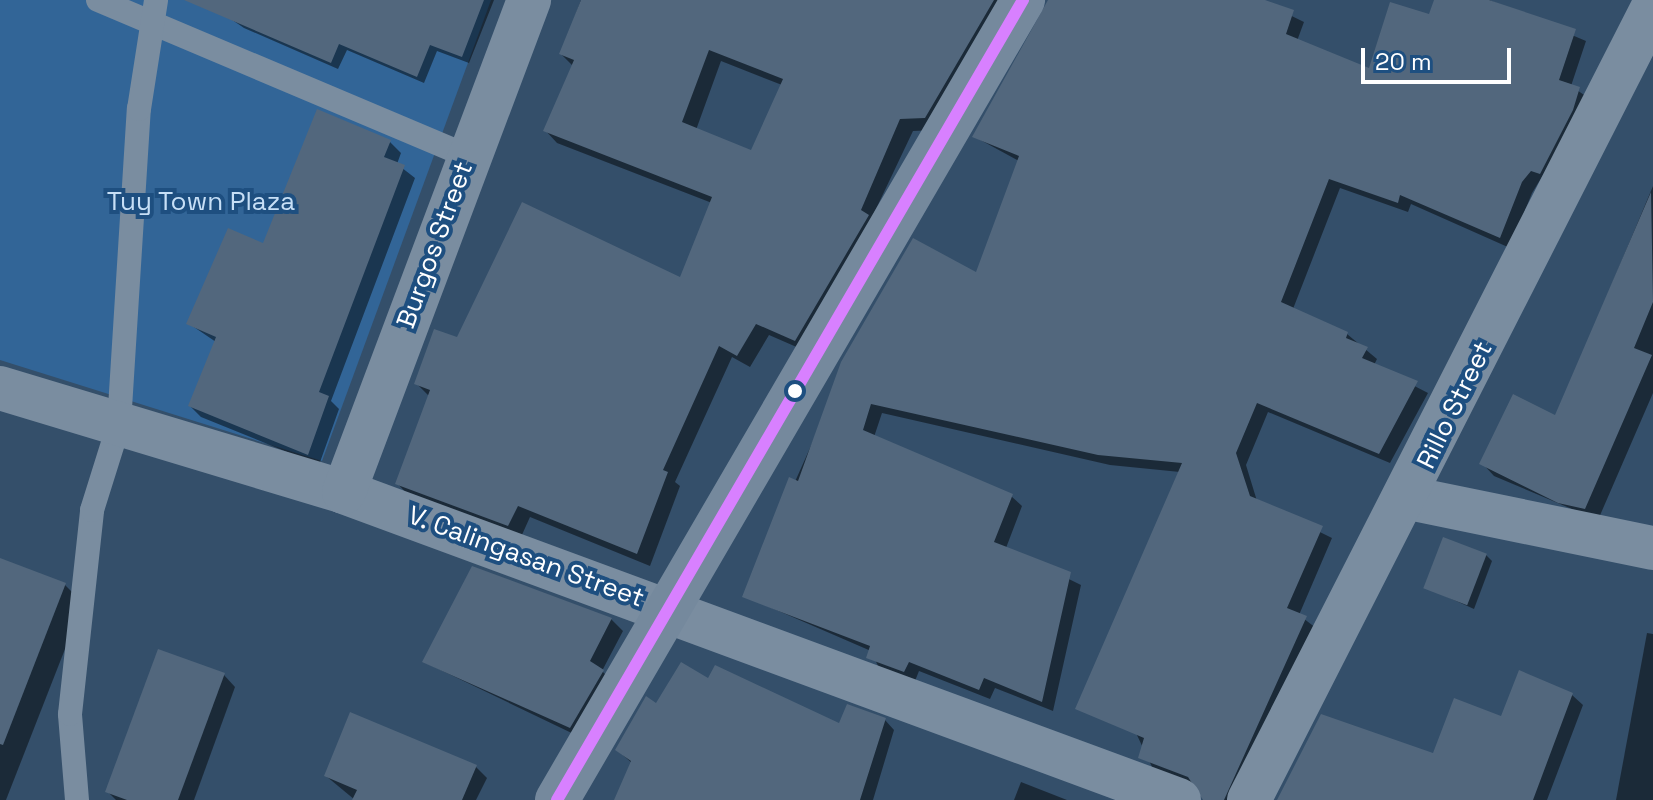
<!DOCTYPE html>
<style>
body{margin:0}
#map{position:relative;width:1653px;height:800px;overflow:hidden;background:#344f6a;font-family:"Space Grotesk",sans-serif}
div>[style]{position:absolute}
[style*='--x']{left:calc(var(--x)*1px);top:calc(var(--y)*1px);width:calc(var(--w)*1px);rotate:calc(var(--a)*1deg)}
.green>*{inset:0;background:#326597}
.shadow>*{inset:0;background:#0007}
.building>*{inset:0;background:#52677d;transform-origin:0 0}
.lane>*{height:24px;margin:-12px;padding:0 12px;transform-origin:12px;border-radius:12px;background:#7a8da0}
.street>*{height:44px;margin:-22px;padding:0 22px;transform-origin:22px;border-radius:22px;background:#7a8da0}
.secondary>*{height:44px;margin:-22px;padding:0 22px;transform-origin:22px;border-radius:22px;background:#75899d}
.bus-1>*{height:12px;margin:-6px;padding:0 6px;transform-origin:6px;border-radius:6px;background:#d880ff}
.dots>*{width:22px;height:22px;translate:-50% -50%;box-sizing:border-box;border:4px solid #1e4f80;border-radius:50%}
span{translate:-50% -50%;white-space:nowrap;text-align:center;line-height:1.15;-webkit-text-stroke:8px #1e4f80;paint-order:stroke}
.park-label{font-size:26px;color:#c7dff6}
.street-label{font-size:26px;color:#fff}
.scale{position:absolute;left:1361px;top:48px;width:150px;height:36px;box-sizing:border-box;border:4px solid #fff;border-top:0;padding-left:10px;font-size:24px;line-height:28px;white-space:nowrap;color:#fff;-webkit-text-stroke:6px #1e4f80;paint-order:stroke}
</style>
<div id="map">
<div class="green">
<i style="clip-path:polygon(0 0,491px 0,322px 461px,0 360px)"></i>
</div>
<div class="shadow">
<i style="clip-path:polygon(203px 0,494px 0,469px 63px,437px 51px,424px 83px,347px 50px,338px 69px,244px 28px)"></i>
<i style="clip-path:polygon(evenodd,581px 0,1013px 0,938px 130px,913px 131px,808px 352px,769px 335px,750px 367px,732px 357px,675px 482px,680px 486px,650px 566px,530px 517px,521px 537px,409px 496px,397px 483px,430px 397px,416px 383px,458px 340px,681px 280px,712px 203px,557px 143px,545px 130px,573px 66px,561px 54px,581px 0,721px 61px,782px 85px,752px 152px,696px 130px,721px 61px)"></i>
<i style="clip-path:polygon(1050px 0,1259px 0,1304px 22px,1297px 41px,1370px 70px,1430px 17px,1436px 0,1489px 0,1586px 41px,1571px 86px,1590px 99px,1532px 193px,1510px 248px,1411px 204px,1408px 212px,1340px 188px,1293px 309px,1347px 334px,1377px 359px,1374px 365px,1428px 393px,1390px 463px,1268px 412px,1246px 465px,1257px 501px,1332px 538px,1299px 615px,1316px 628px,1237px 800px,1203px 800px,1201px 789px,1153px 769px,1136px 733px,1180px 472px,1110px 465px,882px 413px,874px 437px,1011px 496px,1022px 506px,1006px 548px,1081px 585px,1053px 711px,995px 688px,990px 699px,919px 671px,915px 681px,879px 668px,871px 651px,744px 596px,847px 365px,977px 275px,1019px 161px,975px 137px)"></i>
<i style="clip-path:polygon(390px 142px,401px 153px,397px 164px,415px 178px,331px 401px,339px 409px,319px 465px,201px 417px,190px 406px,216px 342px,188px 323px,264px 246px)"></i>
<i style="clip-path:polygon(1653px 186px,1653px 393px,1598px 520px,1494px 476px,1482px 463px,1556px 418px)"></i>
<i style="clip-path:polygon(1486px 555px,1492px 561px,1474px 609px,1425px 587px)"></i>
<i style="clip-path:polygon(0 560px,65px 585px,83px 603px,6px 800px,0 800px)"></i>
<i style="clip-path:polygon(611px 619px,623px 631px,602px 671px,614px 683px,582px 738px,424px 662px)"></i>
<i style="clip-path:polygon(1647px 633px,1653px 634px,1653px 800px,1616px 800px)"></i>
<i style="clip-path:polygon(224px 675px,235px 687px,194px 800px,116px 800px,107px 791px)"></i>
<i style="clip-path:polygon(709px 681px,840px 726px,885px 720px,894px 730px,873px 800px,616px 800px,632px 763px,617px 750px,657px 705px)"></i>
<i style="clip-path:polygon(1572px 695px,1583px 705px,1547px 800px,1279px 800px,1434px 756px,1502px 718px)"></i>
<i style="clip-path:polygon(476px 767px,487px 778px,476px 800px,355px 800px,326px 776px)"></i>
<i style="clip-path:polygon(1021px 782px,1067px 800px,1014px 800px)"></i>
</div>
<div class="building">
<i style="clip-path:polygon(184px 0,484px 0,462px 57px,430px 45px,417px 77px,339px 44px,331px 63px)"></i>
<i style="clip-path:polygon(evenodd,581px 0,994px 0,925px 118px,900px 119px,861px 210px,869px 215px,795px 341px,756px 324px,737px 356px,719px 346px,663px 470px,668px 472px,637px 554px,518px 506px,508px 526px,395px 484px,430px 390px,414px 384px,434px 329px,457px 337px,522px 202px,680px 277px,712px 197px,543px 131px,574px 60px,559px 54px,581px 0,709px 50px,783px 79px,751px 150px,682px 122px,709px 50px)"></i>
<i style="clip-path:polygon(1048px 0,1265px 0,1294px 10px,1286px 34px,1369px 68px,1390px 2px,1429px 14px,1434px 0,1489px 0,1576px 29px,1559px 80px,1580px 87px,1573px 110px,1540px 174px,1531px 171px,1522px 182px,1500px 238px,1400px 195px,1398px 203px,1329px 179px,1281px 302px,1348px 332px,1346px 338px,1368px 347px,1362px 358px,1418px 381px,1379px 454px,1257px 403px,1236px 453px,1250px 496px,1323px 526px,1287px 608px,1307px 616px,1224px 800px,1203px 800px,1188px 777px,1138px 758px,1144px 738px,1075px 709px,1182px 463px,1098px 455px,871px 404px,863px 430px,1013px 494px,994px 542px,1071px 572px,1042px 702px,984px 678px,979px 690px,909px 662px,904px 672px,866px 658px,870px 646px,742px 597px,789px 477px,798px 481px,841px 362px,913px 238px,976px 272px,1019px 156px,972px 137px)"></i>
<i style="clip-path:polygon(317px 109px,391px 140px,384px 157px,405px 165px,319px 392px,329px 396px,308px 455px,188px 406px,216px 337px,186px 324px,228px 228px,263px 243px)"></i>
<i style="clip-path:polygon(1651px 192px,1653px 302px,1634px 348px,1652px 355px,1585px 509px,1558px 503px,1479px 464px,1513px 394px,1555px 415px)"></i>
<i style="left:1443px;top:537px;width:47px;height:55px;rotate:21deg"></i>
<i style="clip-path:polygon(0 558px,66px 583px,3px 745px,0 744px)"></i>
<i style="clip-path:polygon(472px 566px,612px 618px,590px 661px,604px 670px,570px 728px,422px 662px)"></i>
<i style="clip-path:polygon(158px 649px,225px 673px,178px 800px,127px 800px,105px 792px)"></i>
<i style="clip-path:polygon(681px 662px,708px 678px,715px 665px,839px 723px,847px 704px,886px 718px,860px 800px,614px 800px,631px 761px,615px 750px,646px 696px,656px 703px)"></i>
<i style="clip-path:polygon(1519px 670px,1573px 693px,1533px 800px,1277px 800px,1321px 714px,1433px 753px,1454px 698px,1501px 716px)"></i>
<i style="clip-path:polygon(350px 712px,477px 765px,462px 800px,352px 800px,357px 790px,324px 776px)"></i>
</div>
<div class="lane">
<i style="--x:98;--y:0;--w:402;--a:22.9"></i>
<i style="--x:77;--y:800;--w:86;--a:-94.7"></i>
<i style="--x:70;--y:714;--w:205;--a:-83.8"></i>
<i style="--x:92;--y:510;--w:90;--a:-72.6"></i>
<i style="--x:119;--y:424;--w:316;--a:-86.4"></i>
<i style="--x:139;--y:109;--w:110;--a:-81.1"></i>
</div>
<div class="street">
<i style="--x:0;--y:388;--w:359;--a:16.8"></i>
<i style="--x:344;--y:492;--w:890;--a:20.25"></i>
<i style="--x:344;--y:492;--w:526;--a:-69.39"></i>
<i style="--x:1409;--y:498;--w:249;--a:11.6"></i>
<i style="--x:1249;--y:800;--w:890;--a:-63"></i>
</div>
<div class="secondary">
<i style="--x:557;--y:800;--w:926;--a:-59.78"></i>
</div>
<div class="bus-1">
<i style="--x:557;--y:800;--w:926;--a:-59.78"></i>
</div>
<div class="dots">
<i style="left:795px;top:391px;background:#fff"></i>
</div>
<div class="park-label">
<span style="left:201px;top:202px">Tuy Town Plaza</span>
</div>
<div class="street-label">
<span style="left:435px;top:245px;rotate:-70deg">Burgos Street</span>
<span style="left:1455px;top:405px;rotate:-64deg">Rillo Street</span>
<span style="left:526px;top:557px;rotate:20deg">V. Calingasan Street</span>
</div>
<div class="scale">20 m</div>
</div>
